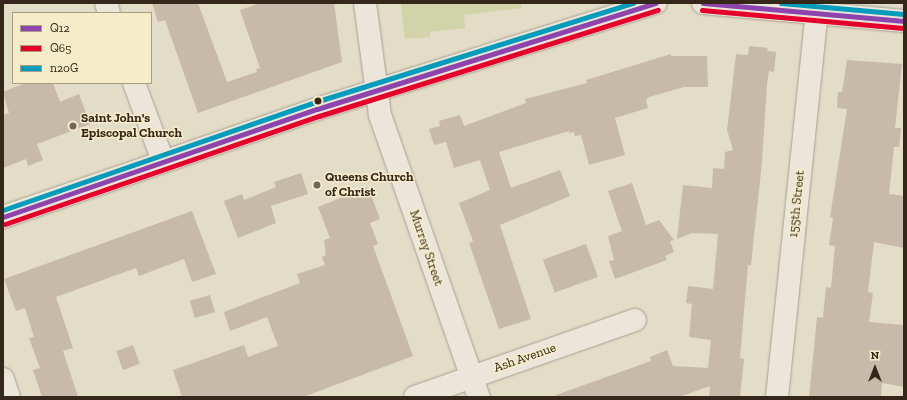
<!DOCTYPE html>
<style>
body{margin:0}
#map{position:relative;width:907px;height:400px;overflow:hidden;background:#e3dcc7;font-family:"Zilla Slab",serif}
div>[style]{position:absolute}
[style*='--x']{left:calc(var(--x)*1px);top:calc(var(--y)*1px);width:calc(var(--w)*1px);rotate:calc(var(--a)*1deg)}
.green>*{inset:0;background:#d1d4a8}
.building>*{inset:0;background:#c7baa8;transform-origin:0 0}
.roads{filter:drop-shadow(0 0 1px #a7a091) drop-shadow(0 0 1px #a7a091)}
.minor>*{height:22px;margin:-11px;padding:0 11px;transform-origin:11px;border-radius:11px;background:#ebe6d9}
.bus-1>*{height:5px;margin:-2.5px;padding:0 2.5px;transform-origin:2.5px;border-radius:2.5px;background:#8e44ad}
.bus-2>*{height:5px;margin:-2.5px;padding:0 2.5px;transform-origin:2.5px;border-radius:2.5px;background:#e4002b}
.bus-3>*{height:5px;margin:-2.5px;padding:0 2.5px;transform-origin:2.5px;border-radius:2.5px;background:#059cbc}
.dots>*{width:11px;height:11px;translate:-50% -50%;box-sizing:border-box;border:2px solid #f6ecca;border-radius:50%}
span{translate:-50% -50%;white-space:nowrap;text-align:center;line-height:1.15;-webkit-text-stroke:3px #f6ecca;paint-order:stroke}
.poi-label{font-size:13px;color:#35281a;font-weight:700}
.left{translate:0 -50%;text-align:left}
.street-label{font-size:13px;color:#35281a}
.frame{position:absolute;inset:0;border:4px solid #35281a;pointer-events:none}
.legend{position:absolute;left:12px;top:12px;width:140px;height:72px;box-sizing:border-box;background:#f6ecca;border:1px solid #a99e84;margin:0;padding:5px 7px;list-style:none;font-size:12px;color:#35281a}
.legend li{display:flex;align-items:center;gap:8px;height:20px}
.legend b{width:20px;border:1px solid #a99e84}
.north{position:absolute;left:855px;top:348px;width:40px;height:40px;-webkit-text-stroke:3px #f6ecca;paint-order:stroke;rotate:0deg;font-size:11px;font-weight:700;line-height:16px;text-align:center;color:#35281a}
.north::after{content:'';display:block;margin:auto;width:14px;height:18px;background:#35281a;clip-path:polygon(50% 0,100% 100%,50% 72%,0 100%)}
</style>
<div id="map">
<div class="green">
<i style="clip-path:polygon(401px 3px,522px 3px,521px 8px,464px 15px,465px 28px,430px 32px,430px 37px,405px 39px)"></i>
</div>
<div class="building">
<i style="clip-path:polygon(152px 3px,198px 3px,227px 82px,257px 72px,256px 69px,260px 68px,240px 10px,260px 3px,334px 3px,342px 62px,198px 113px,165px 20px,158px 22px)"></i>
<i style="clip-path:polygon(749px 46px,768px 48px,767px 51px,776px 52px,774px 72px,769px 71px,767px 84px,762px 162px,751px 265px,748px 265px,740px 358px,744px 359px,740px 397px,709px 397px,710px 386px,679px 397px,556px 397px,556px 395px,651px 361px,650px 357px,667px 350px,673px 366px,708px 368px,711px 340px,689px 337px,692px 304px,686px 303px,688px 286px,713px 289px,718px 234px,692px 233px,677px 239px,683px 185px,712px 188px,713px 168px,724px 169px,725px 152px,733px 150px,727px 130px,736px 54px,748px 55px)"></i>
<i style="clip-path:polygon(671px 54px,671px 56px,707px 56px,708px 87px,684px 87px,649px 97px,646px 100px,648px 108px,615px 118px,625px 155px,589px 165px,581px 135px,575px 136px,574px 132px,569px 133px,569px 131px,499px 152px,511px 188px,560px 170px,570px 196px,500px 225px,531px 319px,499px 329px,469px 243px,473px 241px,459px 203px,490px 190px,480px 160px,454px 168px,446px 142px,434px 145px,429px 129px,440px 126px,439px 121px,460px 115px,464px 126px,526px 103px,525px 99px,587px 83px,586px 80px)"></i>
<i style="clip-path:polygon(847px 60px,902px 64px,895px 128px,901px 128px,899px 147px,894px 147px,889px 194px,904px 196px,904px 248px,874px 242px,868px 292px,873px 293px,869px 322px,904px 325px,904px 387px,882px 383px,881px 397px,809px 397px,817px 317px,823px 318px,826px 287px,831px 288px,835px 246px,829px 245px,833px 218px,830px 217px,847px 109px,837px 108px,838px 92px,842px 92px)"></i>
<i style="clip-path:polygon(25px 83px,53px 83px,60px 102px,79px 94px,90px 124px,37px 144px,43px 160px,28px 166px,26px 159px,3px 168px,3px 115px,9px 113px,3px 92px)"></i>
<i style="clip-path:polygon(301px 173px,308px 194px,271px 206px,276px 223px,238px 238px,224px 201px,242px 194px,244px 200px,276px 187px,274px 182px)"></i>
<i style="clip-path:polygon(632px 183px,646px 225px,659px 220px,674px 240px,670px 241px,674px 252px,665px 256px,667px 260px,615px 279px,609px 261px,614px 260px,608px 236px,622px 231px,608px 191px)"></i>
<i style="clip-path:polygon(368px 187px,380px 219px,370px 223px,378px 244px,373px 246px,413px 356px,303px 397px,182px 397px,173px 370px,244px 345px,248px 357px,278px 346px,267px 317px,230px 331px,224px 312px,300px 283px,297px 274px,325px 265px,322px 257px,326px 255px,324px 240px,330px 238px,318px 207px)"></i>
<i style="clip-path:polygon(192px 211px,216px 274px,192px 282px,184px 259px,139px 276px,136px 268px,56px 297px,73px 348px,63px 351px,78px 397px,42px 397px,33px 370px,40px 368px,29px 338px,34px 337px,25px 308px,16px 311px,4px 279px)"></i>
<i style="left:586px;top:244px;width:35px;height:46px;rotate:70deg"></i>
<i style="left:210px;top:295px;width:18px;height:21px;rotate:74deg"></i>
<i style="left:133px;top:345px;width:20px;height:18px;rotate:70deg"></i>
</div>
<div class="roads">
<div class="minor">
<i style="--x:106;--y:3;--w:10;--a:73"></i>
<i style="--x:365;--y:3;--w:113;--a:82.4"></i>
<i style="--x:380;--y:115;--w:299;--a:70.7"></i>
<i style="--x:703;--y:3;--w:202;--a:5.1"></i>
<i style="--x:134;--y:83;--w:83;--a:69.6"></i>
<i style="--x:3;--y:217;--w:332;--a:-19"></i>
<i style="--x:317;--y:109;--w:355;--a:-17.4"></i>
<i style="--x:3;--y:379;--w:19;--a:72"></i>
<i style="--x:415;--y:397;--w:233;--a:-19.3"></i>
<i style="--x:777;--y:397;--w:387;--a:-84.1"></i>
</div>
</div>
<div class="bus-1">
<i style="--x:703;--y:3;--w:202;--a:5.1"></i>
<i style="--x:3;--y:217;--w:332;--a:-19"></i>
<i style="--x:317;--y:109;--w:355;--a:-17.4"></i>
</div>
<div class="bus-2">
<i style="--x:702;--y:10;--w:202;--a:5.1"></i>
<i style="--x:5;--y:224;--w:332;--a:-19"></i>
<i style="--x:319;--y:116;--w:355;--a:-17.4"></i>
</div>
<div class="bus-3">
<i style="--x:781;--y:3;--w:123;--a:5.1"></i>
<i style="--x:3;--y:210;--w:330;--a:-19.1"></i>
<i style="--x:315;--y:102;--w:333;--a:-17.3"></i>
</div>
<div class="dots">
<i style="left:318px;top:101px;background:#35281a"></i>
<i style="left:73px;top:126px;background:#726757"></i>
<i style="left:317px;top:185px;background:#726757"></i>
</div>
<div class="poi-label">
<span class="left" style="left:81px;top:126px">Saint John's<br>Episcopal Church</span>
<span class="left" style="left:325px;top:185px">Queens Church<br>of Christ</span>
</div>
<div class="street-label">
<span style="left:797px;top:204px;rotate:-84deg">155th Street</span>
<span style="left:426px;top:248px;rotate:71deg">Murray Street</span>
<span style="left:525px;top:358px;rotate:-19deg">Ash Avenue</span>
</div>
<div class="frame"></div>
<ul class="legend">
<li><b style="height:5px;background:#8e44ad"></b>Q12</li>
<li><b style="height:5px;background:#e4002b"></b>Q65</li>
<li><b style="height:5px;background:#059cbc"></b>n20G</li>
</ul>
<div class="north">N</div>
</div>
